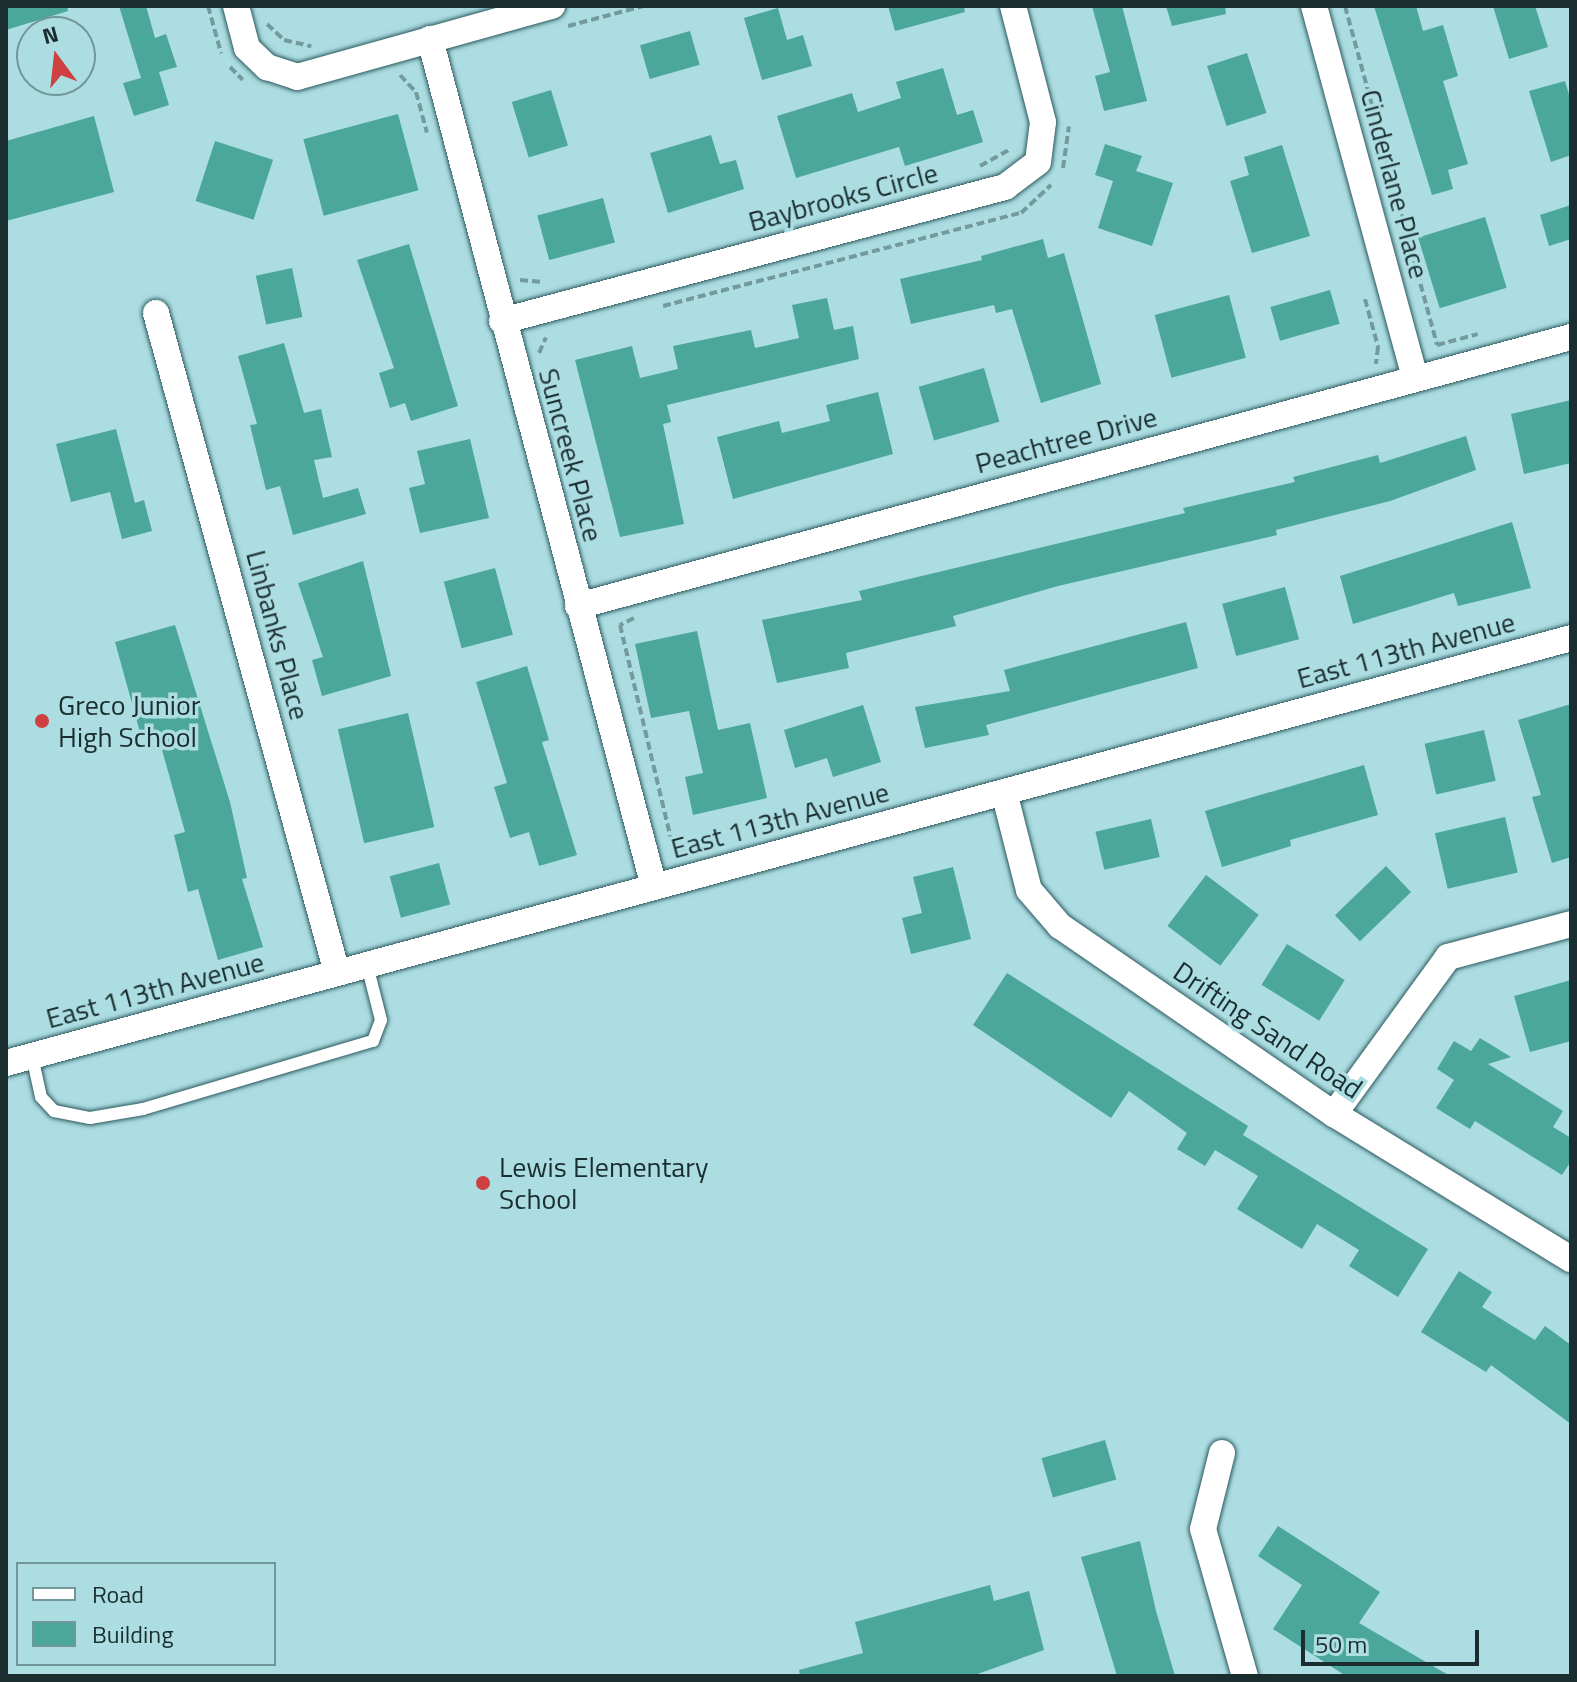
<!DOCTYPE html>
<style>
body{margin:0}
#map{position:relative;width:1577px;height:1682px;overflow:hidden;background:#acdde2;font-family:"Titillium Web",sans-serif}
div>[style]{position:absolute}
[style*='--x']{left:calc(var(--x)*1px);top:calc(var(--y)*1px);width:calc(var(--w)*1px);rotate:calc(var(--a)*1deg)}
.building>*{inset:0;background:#4ba69b;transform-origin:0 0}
.path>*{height:4px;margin-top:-2px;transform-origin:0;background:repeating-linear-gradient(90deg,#749a9d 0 8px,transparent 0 12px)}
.roads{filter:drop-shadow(0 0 2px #2b595e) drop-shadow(0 0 2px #2b595e)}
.lane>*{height:12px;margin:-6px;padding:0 6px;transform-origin:6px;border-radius:6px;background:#fff}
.street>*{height:26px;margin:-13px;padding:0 13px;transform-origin:13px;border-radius:13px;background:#fff}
.dots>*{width:22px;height:22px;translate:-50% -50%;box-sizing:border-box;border:4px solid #acdde2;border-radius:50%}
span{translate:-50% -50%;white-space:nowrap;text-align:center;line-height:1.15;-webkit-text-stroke:7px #acdde2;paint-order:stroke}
.street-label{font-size:28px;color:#1a2d2f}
.poi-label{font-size:28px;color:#1a2d2f}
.left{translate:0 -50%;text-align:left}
.frame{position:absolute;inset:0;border:8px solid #1a2d2f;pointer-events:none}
.legend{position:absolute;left:16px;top:1562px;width:260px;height:104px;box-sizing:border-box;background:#acdde2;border:2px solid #72979a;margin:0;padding:10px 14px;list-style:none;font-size:24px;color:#1a2d2f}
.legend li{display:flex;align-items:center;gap:16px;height:40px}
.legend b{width:40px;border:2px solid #72979a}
.north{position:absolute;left:16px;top:16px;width:80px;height:80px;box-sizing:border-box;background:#acdde2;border:2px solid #72979a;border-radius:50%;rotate:345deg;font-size:22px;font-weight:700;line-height:32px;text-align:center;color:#1a2d2f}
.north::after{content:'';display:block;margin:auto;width:28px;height:36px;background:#cf4040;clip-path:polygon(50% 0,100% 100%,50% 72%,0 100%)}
.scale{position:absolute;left:1301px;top:1630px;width:178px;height:36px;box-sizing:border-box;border:4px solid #1a2d2f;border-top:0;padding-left:10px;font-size:24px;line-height:28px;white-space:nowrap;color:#1a2d2f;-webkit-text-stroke:6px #acdde2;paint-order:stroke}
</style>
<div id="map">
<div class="building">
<i style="clip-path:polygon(6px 6px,67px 6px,68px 11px,6px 30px)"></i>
<i style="clip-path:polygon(119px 6px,146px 6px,155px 38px,166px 34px,177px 67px,159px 72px,169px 105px,134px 116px,123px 83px,141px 78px)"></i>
<i style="clip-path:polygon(888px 6px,964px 6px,965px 12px,895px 31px)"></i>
<i style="clip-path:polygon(1092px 6px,1122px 6px,1147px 101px,1104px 111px,1095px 76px,1110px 72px)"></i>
<i style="clip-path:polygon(1166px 6px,1225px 6px,1226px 14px,1172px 26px)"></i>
<i style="clip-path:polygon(1374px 6px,1416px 6px,1423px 31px,1443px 25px,1458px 76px,1443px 81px,1468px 164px,1448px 170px,1453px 189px,1432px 195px)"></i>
<i style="clip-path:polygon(1493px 6px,1535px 6px,1548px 47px,1509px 59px)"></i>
<i style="clip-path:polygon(778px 8px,787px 40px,803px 35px,812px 66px,762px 80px,744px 18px)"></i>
<i style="left:690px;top:31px;width:35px;height:52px;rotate:74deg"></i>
<i style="left:1247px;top:53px;width:63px;height:42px;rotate:72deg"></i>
<i style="clip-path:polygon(943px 68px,957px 115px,973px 110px,983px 142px,905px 166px,899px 147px,796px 178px,777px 116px,852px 93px,858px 112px,901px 98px,896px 82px)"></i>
<i style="clip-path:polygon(1565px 81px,1571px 101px,1571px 155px,1551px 162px,1529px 91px)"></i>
<i style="left:551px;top:90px;width:58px;height:41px;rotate:73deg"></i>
<i style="left:398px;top:114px;width:79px;height:98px;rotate:75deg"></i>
<i style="clip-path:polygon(94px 116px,114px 192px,6px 221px,6px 141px)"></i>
<i style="clip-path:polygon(711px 135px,720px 164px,736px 160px,744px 189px,668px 213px,650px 153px)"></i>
<i style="left:215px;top:141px;width:61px;height:63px;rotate:18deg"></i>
<i style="clip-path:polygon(1105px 144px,1142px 156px,1136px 171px,1173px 183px,1152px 246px,1098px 228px,1113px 181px,1095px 175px)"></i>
<i style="clip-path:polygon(1282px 145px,1310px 236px,1252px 253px,1230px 181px,1249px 175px,1244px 157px)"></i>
<i style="left:603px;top:198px;width:46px;height:68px;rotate:75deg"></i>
<i style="clip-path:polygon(1571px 205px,1571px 239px,1549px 246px,1540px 215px)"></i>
<i style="left:1485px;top:217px;width:74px;height:70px;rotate:73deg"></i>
<i style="clip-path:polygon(1043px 239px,1048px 258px,1064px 253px,1101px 384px,1041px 403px,1012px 309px,996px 313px,994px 305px,911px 324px,900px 279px,982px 260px,981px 256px)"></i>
<i style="clip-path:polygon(409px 244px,458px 406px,411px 421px,405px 403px,390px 408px,379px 373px,394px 368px,357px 260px)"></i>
<i style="left:292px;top:268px;width:50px;height:37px;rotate:78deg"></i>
<i style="left:1330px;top:290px;width:35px;height:62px;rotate:74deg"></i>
<i style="left:1229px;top:295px;width:65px;height:77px;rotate:75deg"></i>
<i style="clip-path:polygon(827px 298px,834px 330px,853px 326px,859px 359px,667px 405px,671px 422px,663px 424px,684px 524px,620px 537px,575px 360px,632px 346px,640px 378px,678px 369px,673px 346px,751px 330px,755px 348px,799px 338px,792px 305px)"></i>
<i style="clip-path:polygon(284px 343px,304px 413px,321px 409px,332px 457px,314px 460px,323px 498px,358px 488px,366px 514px,293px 535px,280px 486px,266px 490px,250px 425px,257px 424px,238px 356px)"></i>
<i style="left:984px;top:368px;width:56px;height:68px;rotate:74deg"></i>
<i style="clip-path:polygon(878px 392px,893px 454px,733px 499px,717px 437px,779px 421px,782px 433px,830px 421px,826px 405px)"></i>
<i style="clip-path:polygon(1571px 400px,1571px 463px,1524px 474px,1511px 414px)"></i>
<i style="clip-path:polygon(116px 429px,135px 503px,144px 500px,152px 531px,122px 539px,110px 492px,71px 502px,56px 444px)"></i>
<i style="clip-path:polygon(1466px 436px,1476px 470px,1390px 501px,1276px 530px,1277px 535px,1058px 586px,953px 616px,956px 626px,846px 653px,849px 668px,777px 683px,762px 620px,862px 600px,859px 591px,1185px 513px,1183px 508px,1295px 482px,1293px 477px,1378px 455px,1380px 463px)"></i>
<i style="clip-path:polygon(470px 439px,489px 518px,420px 533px,409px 488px,425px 484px,417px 451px)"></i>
<i style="clip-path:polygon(1512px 522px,1531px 588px,1458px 606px,1454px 593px,1353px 624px,1340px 576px)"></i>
<i style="clip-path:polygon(363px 561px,391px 676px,322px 696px,312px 660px,323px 657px,298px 583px)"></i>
<i style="left:495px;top:568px;width:69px;height:53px;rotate:75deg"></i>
<i style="left:1285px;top:587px;width:54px;height:65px;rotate:75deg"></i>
<i style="clip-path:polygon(1186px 622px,1198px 668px,986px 725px,989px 735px,925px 748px,915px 707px,1010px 691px,1004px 670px)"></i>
<i style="clip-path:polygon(175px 625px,230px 802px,247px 878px,242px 879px,263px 947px,218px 960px,198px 889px,188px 892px,174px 835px,185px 832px,157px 732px,141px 736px,115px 642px)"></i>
<i style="clip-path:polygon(697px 631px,718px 730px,750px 723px,767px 798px,693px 815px,685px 777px,703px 773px,689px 711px,651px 718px,635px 644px)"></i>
<i style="clip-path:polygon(527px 666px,549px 740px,542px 742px,577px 855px,539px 866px,529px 832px,510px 838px,494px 787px,507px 783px,476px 682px)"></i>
<i style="clip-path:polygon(1571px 704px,1571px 857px,1552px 863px,1532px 797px,1541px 795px,1518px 720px)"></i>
<i style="clip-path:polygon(863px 705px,881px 762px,833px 777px,827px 758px,795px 768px,784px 730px)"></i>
<i style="left:408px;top:713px;width:117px;height:72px;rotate:77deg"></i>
<i style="left:1484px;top:730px;width:52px;height:61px;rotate:77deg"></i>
<i style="clip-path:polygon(1364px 765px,1378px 815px,1290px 840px,1291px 846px,1222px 867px,1205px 811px)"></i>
<i style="left:1505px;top:817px;width:57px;height:72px;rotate:77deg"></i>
<i style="left:1151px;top:819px;width:39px;height:57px;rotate:77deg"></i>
<i style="left:439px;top:863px;width:43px;height:51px;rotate:75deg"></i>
<i style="left:1386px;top:866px;width:36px;height:71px;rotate:46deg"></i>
<i style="clip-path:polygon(953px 867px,971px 939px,911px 954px,902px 918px,922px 913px,913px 877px)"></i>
<i style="left:1206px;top:875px;width:66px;height:64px;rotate:37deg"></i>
<i style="left:1287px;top:944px;width:68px;height:48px;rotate:32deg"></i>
<i style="clip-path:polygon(1007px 973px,1248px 1126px,1243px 1135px,1428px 1249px,1398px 1297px,1349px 1266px,1359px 1250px,1317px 1224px,1302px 1249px,1237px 1209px,1258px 1176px,1215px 1150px,1205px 1166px,1177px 1149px,1187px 1133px,1129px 1091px,1111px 1118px,973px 1025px)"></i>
<i style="clip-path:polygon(1571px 980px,1571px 1041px,1530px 1052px,1514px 996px)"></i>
<i style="clip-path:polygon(1480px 1038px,1511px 1057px,1488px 1064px,1563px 1111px,1553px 1127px,1571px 1138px,1571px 1161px,1562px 1175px,1475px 1121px,1470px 1129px,1436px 1108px,1454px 1080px,1437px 1069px,1454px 1041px,1471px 1051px)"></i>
<i style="clip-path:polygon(1459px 1271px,1492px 1292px,1482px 1307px,1535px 1340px,1545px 1326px,1571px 1345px,1571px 1424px,1491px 1365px,1486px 1372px,1421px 1332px)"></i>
<i style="left:1105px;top:1440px;width:41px;height:66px;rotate:74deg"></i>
<i style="clip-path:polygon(1278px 1526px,1380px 1592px,1359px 1623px,1450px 1676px,1346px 1676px,1273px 1629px,1302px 1585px,1258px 1556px)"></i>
<i style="clip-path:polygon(1140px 1541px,1156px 1611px,1175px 1676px,1117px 1676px,1081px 1557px)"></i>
<i style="clip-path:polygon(990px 1585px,994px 1601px,1029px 1591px,1044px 1650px,972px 1676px,800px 1676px,799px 1670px,863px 1653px,855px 1622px)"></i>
</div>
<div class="path">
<i style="--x:208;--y:6;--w:49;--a:74.5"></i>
<i style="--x:1345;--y:6;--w:351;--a:74.8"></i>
<i style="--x:1437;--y:345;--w:42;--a:-15"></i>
<i style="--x:267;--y:24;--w:23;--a:43"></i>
<i style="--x:284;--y:40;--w:28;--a:13"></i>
<i style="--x:568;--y:26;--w:78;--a:-14.9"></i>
<i style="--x:230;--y:67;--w:18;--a:45"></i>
<i style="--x:400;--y:75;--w:23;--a:47"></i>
<i style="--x:416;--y:92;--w:42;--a:75"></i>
<i style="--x:980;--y:166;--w:35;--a:-29"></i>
<i style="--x:1063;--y:168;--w:42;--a:-81.9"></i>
<i style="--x:520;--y:280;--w:23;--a:5"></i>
<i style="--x:1365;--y:299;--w:50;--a:74.8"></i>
<i style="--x:1378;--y:347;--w:17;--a:97"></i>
<i style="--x:663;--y:306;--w:370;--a:-14.6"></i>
<i style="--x:1021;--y:213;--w:41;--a:-43"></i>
<i style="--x:539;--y:353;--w:17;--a:-66"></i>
<i style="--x:634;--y:618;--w:16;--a:153"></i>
<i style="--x:620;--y:625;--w:220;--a:76.6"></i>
<i style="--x:671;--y:839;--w:20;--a:41"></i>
</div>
<div class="roads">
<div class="lane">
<i style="--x:32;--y:1056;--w:42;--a:77.6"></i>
<i style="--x:41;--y:1097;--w:19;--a:47"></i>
<i style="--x:54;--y:1111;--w:37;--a:11"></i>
<i style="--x:90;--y:1118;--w:54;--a:-9.6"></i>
<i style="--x:143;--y:1109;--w:240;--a:-16.5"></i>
<i style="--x:373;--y:1041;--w:22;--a:-69"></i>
<i style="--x:381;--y:1020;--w:57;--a:-104.3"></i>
</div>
<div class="street">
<i style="--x:236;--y:6;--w:43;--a:75.3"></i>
<i style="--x:247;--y:48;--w:28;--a:44"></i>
<i style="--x:267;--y:67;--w:32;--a:18"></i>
<i style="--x:297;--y:77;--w:265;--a:-15.6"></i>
<i style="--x:1314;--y:6;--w:385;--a:74.8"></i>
<i style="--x:430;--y:39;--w:877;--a:75.2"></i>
<i style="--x:156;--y:313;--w:684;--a:74.66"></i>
<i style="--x:502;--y:321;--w:521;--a:-14.92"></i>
<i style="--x:1005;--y:187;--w:41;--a:-37.1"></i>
<i style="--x:1038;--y:162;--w:40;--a:-82.9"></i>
<i style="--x:1043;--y:122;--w:120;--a:-104.5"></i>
<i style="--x:578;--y:606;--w:1029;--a:-15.16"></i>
<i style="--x:1004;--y:792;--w:101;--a:75.7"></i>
<i style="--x:1029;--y:890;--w:48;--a:49.3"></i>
<i style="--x:1060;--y:926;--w:332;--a:34.5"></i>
<i style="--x:1334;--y:1114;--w:278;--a:31.5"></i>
<i style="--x:6;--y:1063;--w:1622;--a:-15.19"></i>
<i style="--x:1334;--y:1114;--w:194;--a:-54"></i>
<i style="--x:1448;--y:957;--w:127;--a:-15"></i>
<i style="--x:1222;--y:1453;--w:78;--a:104"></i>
<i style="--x:1203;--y:1529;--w:153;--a:74.1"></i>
</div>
</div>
<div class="dots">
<i style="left:42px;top:721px;background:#cf4040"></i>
<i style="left:483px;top:1183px;background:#cf4040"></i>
</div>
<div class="street-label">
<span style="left:1395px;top:184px;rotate:75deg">Cinderlane Place</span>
<span style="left:843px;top:197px;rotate:-15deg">Baybrooks Circle</span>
<span style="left:1066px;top:440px;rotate:-15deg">Peachtree Drive</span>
<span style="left:571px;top:455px;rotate:75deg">Suncreek Place</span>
<span style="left:278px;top:635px;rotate:75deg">Linbanks Place</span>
<span style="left:1406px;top:650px;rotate:-15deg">East 113th Avenue</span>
<span style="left:780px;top:820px;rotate:-15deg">East 113th Avenue</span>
<span style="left:155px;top:990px;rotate:-15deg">East 113th Avenue</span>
<span style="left:1268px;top:1030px;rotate:34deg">Drifting Sand Road</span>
</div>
<div class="poi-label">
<span class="left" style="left:58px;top:721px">Greco Junior<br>High School</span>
<span class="left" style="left:499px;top:1183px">Lewis Elementary<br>School</span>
</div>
<div class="frame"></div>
<ul class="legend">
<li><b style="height:10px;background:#fff"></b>Road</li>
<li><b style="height:22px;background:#4ba69b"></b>Building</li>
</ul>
<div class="north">N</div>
<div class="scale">50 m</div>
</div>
